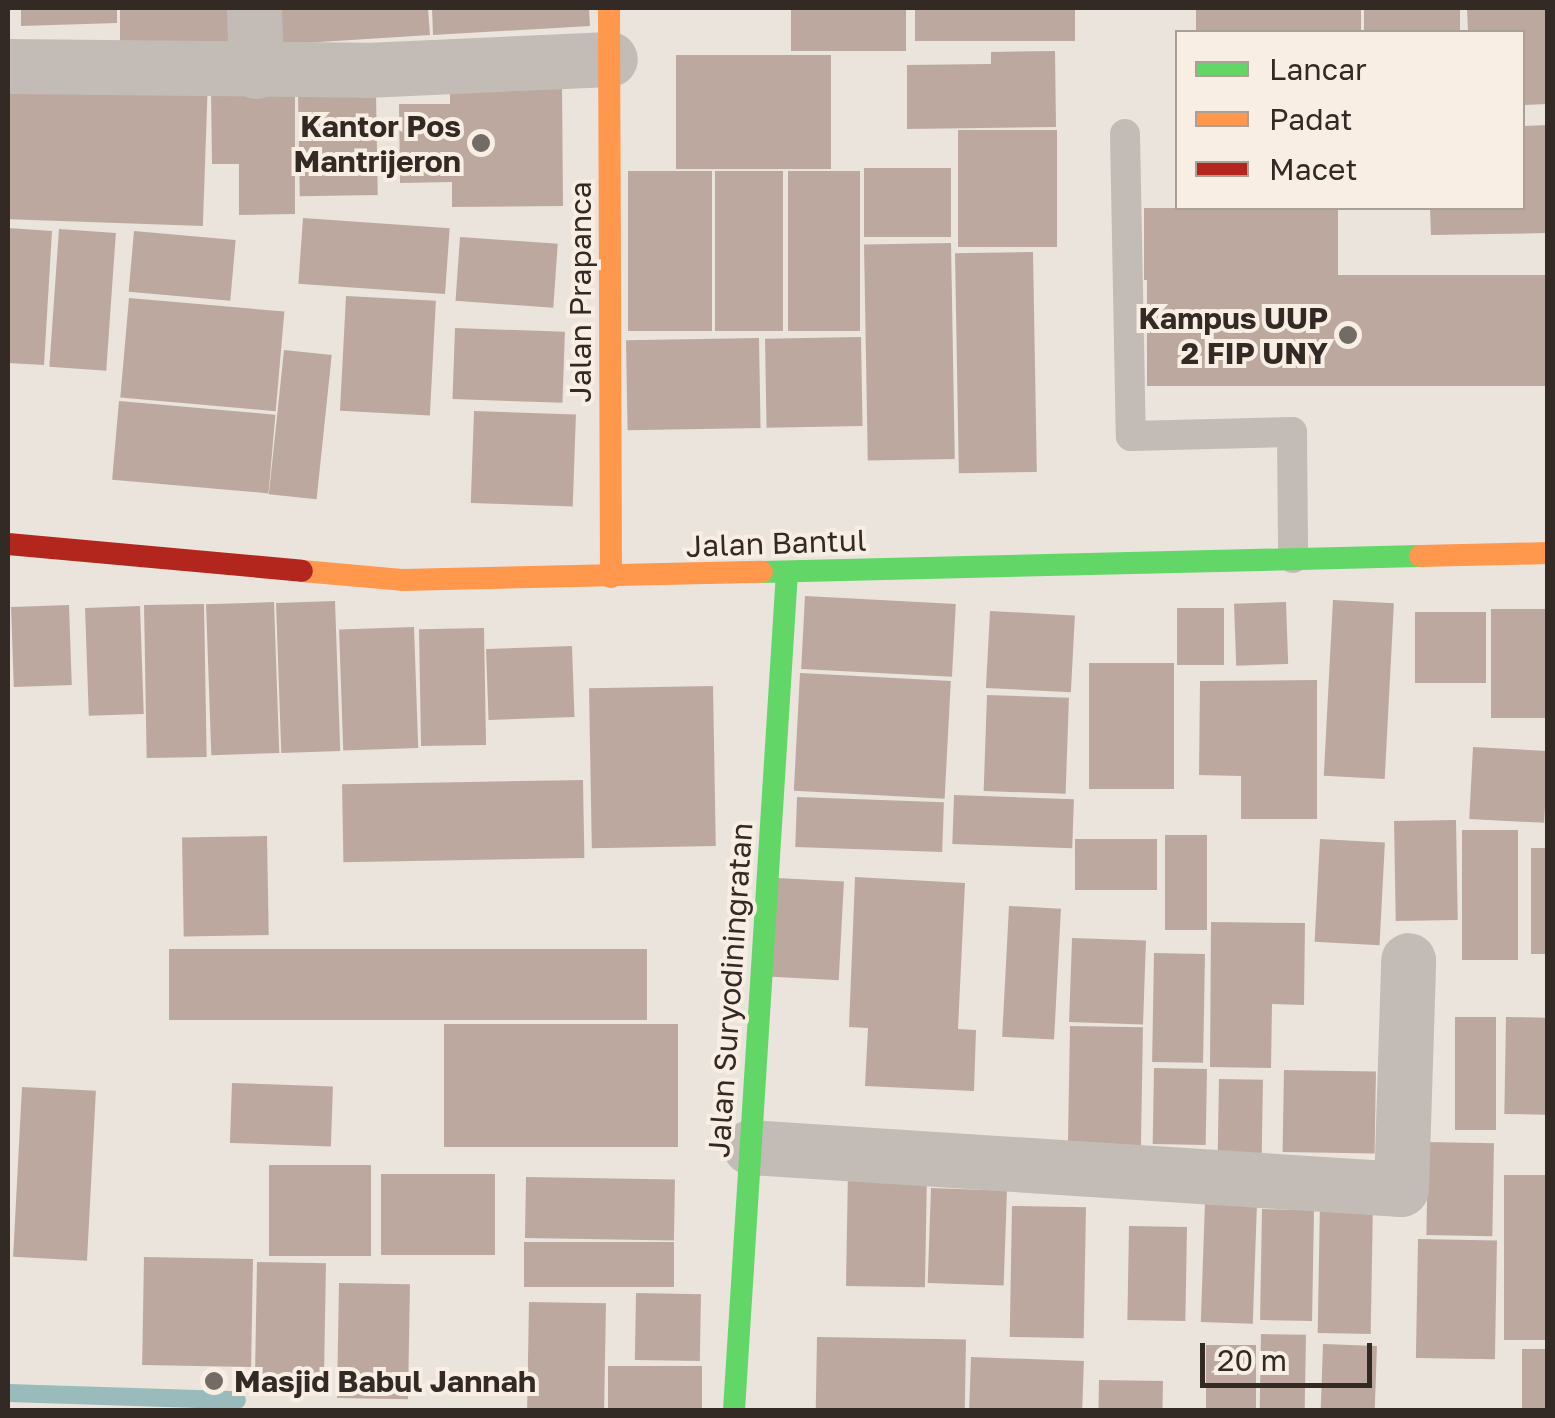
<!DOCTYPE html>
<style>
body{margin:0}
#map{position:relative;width:1555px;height:1418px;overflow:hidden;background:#eae4dd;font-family:"Golos Text",sans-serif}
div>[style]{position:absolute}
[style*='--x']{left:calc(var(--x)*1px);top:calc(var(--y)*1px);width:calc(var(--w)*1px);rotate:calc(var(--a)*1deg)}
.stream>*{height:18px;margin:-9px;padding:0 9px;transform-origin:9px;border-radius:9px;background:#9abbbb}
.building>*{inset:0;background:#bda89f;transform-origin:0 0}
.lane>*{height:30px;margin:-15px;padding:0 15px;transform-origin:15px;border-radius:15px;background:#c3bcb6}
.street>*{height:55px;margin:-27.5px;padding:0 27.5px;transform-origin:27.5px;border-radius:27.5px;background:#c3bcb6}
.fast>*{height:22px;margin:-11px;padding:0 11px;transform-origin:11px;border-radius:11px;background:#63d668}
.slow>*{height:22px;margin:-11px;padding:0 11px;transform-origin:11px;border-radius:11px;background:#ff974d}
.jam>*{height:22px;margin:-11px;padding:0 11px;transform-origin:11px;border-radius:11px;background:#b3261e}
.dots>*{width:28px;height:28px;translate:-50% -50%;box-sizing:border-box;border:5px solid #f8eee3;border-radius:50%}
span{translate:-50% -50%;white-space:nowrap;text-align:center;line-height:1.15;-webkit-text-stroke:8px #f8eee3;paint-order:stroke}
.poi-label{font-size:30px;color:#332a25;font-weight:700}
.right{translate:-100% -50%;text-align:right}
.left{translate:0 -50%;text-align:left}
.street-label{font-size:30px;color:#332a25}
.frame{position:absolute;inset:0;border:10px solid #332a25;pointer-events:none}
.legend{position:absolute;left:1175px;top:30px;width:350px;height:180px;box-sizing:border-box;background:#f8eee3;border:2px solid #a9a097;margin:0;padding:12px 18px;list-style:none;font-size:30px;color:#332a25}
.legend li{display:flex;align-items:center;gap:20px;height:50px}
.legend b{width:50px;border:2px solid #a9a097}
.scale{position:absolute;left:1200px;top:1343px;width:172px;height:45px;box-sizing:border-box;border:5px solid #332a25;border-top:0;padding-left:12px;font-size:30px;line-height:35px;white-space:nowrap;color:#332a25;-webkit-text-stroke:8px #f8eee3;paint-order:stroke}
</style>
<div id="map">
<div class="stream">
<i style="--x:8;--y:1393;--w:229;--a:1.8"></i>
</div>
<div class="building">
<i style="clip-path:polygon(21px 8px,117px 8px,117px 23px,21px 26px)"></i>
<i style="left:120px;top:8px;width:120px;height:43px"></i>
<i style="clip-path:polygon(270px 8px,428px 8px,430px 35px,272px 45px)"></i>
<i style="clip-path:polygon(432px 8px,589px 8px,590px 26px,433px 35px)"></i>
<i style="left:791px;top:8px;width:115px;height:43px"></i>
<i style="left:915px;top:8px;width:160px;height:33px"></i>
<i style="left:1196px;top:8px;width:165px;height:24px"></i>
<i style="left:1364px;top:8px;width:96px;height:24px"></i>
<i style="clip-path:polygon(1467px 8px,1548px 8px,1548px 104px,1522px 105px,1522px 32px,1468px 32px)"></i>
<i style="clip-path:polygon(1055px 51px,1056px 127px,907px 129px,907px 65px,991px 64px,991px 52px)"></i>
<i style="left:831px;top:55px;width:114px;height:155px;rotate:90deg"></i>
<i style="left:8px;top:75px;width:200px;height:144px;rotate:2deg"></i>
<i style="clip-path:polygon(562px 82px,563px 206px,452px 207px,452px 182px,400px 183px,399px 104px,450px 104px,450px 83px)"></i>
<i style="clip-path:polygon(211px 91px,295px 91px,295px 214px,239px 215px,239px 164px,212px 164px)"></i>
<i style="left:376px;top:93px;width:102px;height:78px;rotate:89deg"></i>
<i style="clip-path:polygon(1548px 125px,1548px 233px,1431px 235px,1430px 208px,1522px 208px,1522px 126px)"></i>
<i style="left:1057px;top:130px;width:117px;height:99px;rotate:90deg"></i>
<i style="left:864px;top:168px;width:87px;height:69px"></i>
<i style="left:712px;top:171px;width:160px;height:84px;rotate:90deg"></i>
<i style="left:715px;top:171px;width:68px;height:160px"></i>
<i style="left:788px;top:171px;width:72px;height:160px"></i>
<i style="left:1144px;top:208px;width:194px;height:72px"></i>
<i style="left:303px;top:218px;width:147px;height:66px;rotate:4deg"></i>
<i style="clip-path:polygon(8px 228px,52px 231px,44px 365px,8px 363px)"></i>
<i style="left:59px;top:229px;width:57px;height:138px;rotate:4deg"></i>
<i style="left:134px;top:231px;width:102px;height:61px;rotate:5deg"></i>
<i style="left:460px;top:237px;width:98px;height:64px;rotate:4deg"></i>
<i style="left:951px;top:243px;width:216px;height:87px;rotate:89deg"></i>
<i style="left:1033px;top:252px;width:220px;height:78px;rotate:89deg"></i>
<i style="left:1548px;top:275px;width:111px;height:401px;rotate:90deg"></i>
<i style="left:346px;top:296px;width:90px;height:115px;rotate:3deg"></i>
<i style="left:129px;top:298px;width:156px;height:100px;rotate:5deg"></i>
<i style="left:455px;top:328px;width:110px;height:71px;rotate:2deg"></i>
<i style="left:861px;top:337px;width:89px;height:96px;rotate:89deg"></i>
<i style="left:759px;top:338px;width:90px;height:133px;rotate:89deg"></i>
<i style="left:284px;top:350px;width:48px;height:145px;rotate:6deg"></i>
<i style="left:119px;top:401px;width:157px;height:79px;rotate:5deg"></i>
<i style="left:474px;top:411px;width:102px;height:92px;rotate:2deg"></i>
<i style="left:805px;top:596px;width:151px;height:73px;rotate:3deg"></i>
<i style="left:1333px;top:600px;width:61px;height:176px;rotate:3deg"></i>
<i style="left:335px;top:601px;width:150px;height:59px;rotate:88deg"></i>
<i style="left:274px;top:602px;width:151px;height:68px;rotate:88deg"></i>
<i style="left:1286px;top:602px;width:62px;height:52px;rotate:88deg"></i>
<i style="left:204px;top:604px;width:153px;height:60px;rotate:89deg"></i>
<i style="left:69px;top:605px;width:80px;height:58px;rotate:88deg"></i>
<i style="left:140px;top:606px;width:108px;height:55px;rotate:88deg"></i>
<i style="left:1177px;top:608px;width:47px;height:57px"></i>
<i style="left:1548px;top:609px;width:109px;height:57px;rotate:90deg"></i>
<i style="left:990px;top:611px;width:85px;height:77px;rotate:3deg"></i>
<i style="left:1415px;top:612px;width:71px;height:71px"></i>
<i style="left:414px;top:627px;width:121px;height:75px;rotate:88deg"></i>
<i style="left:484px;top:628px;width:117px;height:65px;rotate:89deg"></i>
<i style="left:572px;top:646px;width:71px;height:86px;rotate:88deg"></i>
<i style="left:1174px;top:663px;width:126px;height:85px;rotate:90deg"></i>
<i style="left:800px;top:673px;width:151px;height:118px;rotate:3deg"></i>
<i style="clip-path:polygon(1317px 680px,1317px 819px,1241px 819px,1241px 776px,1199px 775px,1200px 681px)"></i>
<i style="left:713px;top:686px;width:160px;height:124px;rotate:89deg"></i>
<i style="left:987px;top:695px;width:82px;height:96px;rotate:2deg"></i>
<i style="left:1473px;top:747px;width:75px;height:72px;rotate:3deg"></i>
<i style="left:583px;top:780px;width:78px;height:241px;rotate:89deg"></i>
<i style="left:954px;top:795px;width:120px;height:49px;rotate:2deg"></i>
<i style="left:797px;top:797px;width:147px;height:50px;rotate:2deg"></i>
<i style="left:1456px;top:820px;width:100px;height:62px;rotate:89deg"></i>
<i style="left:1462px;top:830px;width:56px;height:130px"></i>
<i style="left:1165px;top:835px;width:42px;height:95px"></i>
<i style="left:267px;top:836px;width:99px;height:85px;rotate:89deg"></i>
<i style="left:1075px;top:839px;width:82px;height:51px"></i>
<i style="left:1320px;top:839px;width:65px;height:103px;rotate:3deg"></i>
<i style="left:1531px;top:848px;width:17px;height:106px"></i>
<i style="clip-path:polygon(855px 877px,965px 883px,958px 1029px,976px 1030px,974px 1091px,865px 1086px,868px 1028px,849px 1027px)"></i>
<i style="left:777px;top:878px;width:67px;height:99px;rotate:3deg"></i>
<i style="left:1009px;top:906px;width:52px;height:131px;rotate:3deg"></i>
<i style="clip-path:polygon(1211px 922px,1305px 923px,1304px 1005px,1272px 1004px,1271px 1068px,1210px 1067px)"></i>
<i style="left:1072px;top:938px;width:74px;height:84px;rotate:2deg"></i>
<i style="left:169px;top:949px;width:478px;height:71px"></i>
<i style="left:1154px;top:953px;width:51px;height:109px;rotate:1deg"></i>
<i style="left:1455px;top:1017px;width:41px;height:113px"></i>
<i style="left:1506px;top:1017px;width:42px;height:97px;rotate:1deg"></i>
<i style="left:678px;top:1024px;width:123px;height:234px;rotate:90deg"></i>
<i style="left:1070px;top:1026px;width:73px;height:121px;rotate:1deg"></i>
<i style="left:1154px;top:1068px;width:53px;height:76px;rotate:1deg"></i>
<i style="left:1284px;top:1070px;width:92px;height:82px;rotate:1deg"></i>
<i style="left:1219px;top:1079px;width:44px;height:85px;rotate:1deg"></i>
<i style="left:232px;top:1083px;width:101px;height:60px;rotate:2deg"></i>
<i style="left:22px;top:1087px;width:74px;height:170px;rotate:3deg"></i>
<i style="left:1428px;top:1142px;width:66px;height:93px;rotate:1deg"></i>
<i style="left:269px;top:1165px;width:102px;height:91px"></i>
<i style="left:848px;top:1170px;width:79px;height:116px;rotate:1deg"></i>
<i style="left:381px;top:1174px;width:114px;height:81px"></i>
<i style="left:1548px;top:1175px;width:165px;height:44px;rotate:90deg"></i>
<i style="left:526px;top:1177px;width:149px;height:61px;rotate:1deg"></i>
<i style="left:931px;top:1188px;width:76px;height:95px;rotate:2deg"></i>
<i style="left:1320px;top:1201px;width:53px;height:132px;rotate:1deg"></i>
<i style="left:1205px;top:1202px;width:52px;height:120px;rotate:2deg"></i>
<i style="left:1012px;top:1206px;width:74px;height:131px;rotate:1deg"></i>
<i style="left:1262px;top:1209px;width:52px;height:111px;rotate:1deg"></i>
<i style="left:1129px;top:1226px;width:58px;height:94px;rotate:1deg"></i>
<i style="left:1418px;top:1239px;width:79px;height:119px;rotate:1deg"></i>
<i style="left:524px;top:1242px;width:150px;height:45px"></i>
<i style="left:144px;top:1257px;width:109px;height:108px;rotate:1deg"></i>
<i style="left:257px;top:1262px;width:69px;height:112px;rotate:1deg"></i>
<i style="left:339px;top:1283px;width:71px;height:115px;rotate:1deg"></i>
<i style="left:636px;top:1293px;width:65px;height:67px;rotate:1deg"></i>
<i style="left:529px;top:1302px;width:77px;height:108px;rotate:1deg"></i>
<i style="left:1261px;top:1334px;width:45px;height:76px;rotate:1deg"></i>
<i style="left:817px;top:1337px;width:149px;height:73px;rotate:1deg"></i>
<i style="left:1323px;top:1344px;width:54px;height:66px;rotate:2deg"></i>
<i style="left:1206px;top:1345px;width:50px;height:65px"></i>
<i style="left:1548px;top:1349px;width:61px;height:26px;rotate:90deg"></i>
<i style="left:971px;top:1357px;width:113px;height:53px;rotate:2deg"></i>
<i style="left:608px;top:1366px;width:94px;height:44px"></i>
<i style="left:1099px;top:1380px;width:64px;height:30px;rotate:1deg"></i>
</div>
<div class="lane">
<i style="--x:1125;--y:134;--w:302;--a:88.9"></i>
<i style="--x:1131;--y:436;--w:161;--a:-1.4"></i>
<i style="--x:1292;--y:432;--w:126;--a:89.5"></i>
</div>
<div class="street">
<i style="--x:254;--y:8;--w:63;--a:88.2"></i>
<i style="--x:8;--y:66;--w:358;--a:0.6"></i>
<i style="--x:366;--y:70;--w:244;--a:-2.6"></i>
<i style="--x:750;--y:1147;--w:652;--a:3.69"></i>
<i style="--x:1401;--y:1189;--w:229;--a:-88.2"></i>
</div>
<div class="fast">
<i style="--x:762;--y:572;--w:658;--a:-1.39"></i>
<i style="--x:734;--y:1410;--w:839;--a:-86.38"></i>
</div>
<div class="slow">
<i style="--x:609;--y:8;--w:569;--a:89.8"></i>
<i style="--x:1420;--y:556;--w:128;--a:-1.3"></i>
<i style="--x:302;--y:571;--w:100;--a:5.1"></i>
<i style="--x:402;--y:580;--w:360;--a:-1.3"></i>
</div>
<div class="jam">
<i style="--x:8;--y:544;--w:295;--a:5.2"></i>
</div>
<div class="dots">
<i style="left:481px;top:143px;background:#736b65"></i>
<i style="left:1348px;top:335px;background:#736b65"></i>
<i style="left:214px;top:1381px;background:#736b65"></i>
</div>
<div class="poi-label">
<span class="right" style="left:461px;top:143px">Kantor Pos<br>Mantrijeron</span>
<span class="right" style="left:1328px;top:335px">Kampus UUP<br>2 FIP UNY</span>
<span class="left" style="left:234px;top:1381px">Masjid Babul Jannah</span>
</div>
<div class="street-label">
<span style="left:580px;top:292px;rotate:-90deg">Jalan Prapanca</span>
<span style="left:776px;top:543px;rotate:-2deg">Jalan Bantul</span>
<span style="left:730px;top:990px;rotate:-86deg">Jalan Suryodiningratan</span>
</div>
<div class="frame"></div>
<ul class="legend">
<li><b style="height:12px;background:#63d668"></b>Lancar</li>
<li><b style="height:12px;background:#ff974d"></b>Padat</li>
<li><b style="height:12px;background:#b3261e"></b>Macet</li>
</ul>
<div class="scale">20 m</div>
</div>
